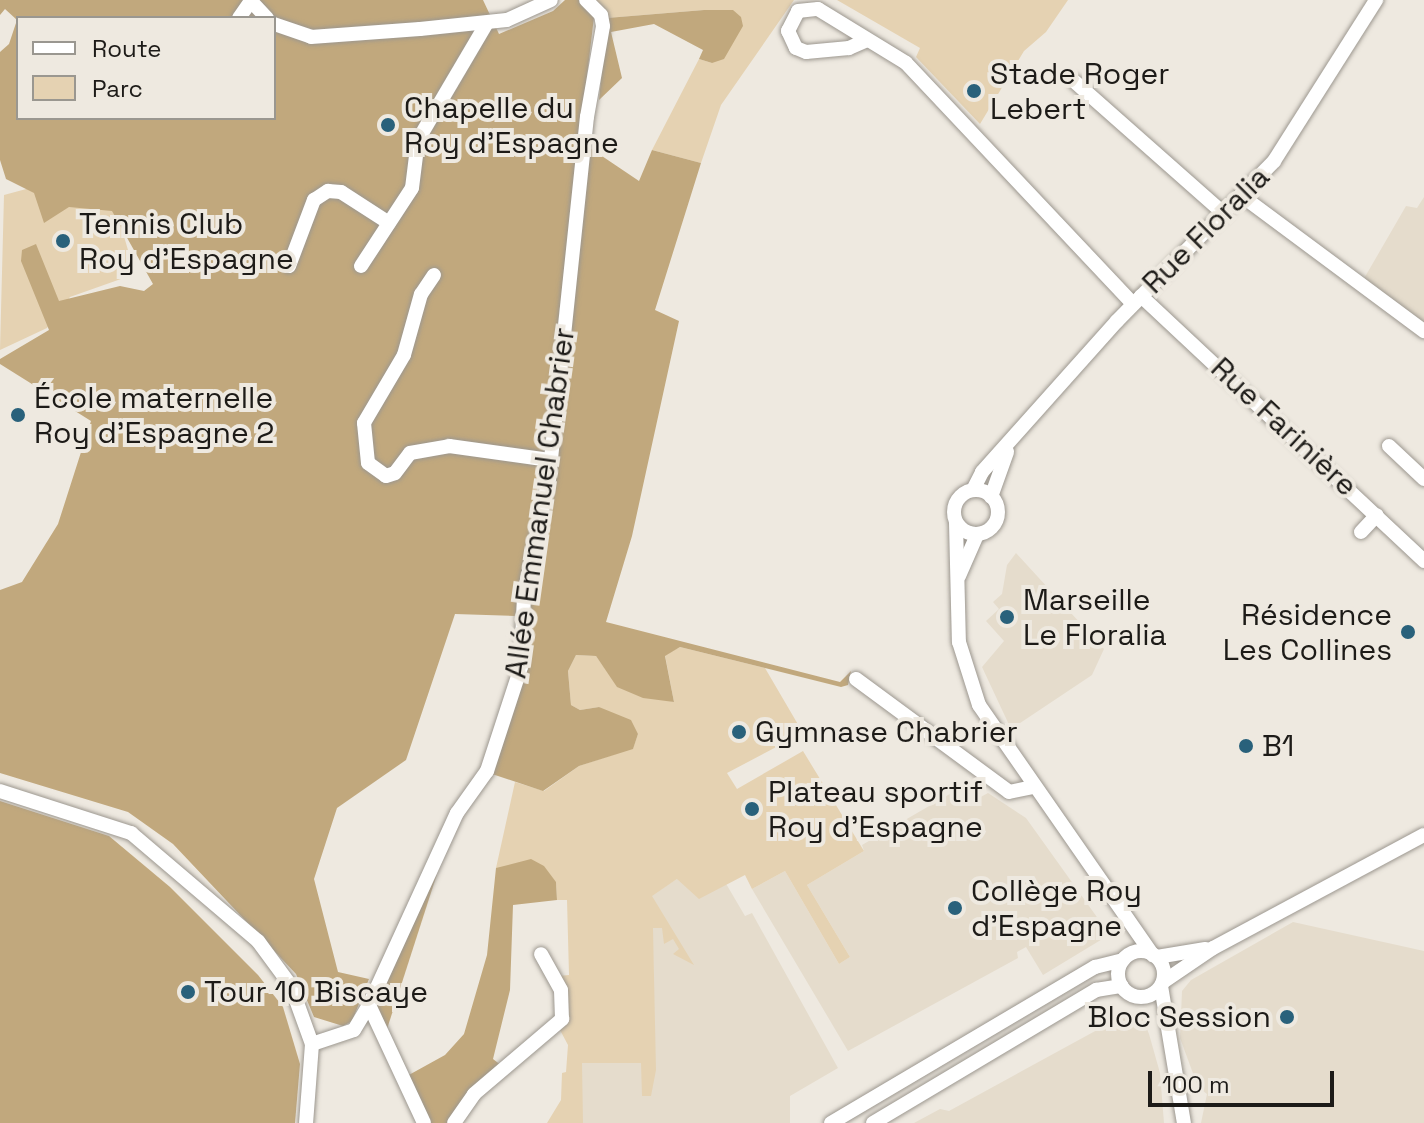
<!DOCTYPE html>
<meta charset="utf-8">
<style>
body{margin:0}
#map{position:relative;width:1424px;height:1123px;overflow:hidden;background:#eee9e0;font-family:"Space Grotesk",sans-serif}
div>[style]{position:absolute}
[style*='--x']{left:calc(var(--x)*1px);top:calc(var(--y)*1px);width:calc(var(--w)*1px);rotate:calc(var(--a)*1deg)}
.built>*{inset:0;background:#e5dccc}
.green>*{inset:0;background:#e5d2b2}
.forest>*{inset:0;background:#c1a87d}
.roads{filter:drop-shadow(0 0 2px #9c978f) drop-shadow(0 0 2px #9c978f)}
.minor>*{height:14px;margin:-7px;padding:0 7px;transform-origin:7px;border-radius:7px;background:#fff}
.minor>.ring{margin:-7px;padding:0;box-sizing:content-box;background:none;border:14px solid #fff;border-radius:50%}
.dots>*{width:22px;height:22px;translate:-50% -50%;box-sizing:border-box;border:4px solid #eee9e0;border-radius:50%}
span{translate:-50% -50%;white-space:nowrap;text-align:center;line-height:1.15;-webkit-text-stroke:8px #eee9e0;paint-order:stroke}
.poi-label{font-size:30px;color:#1d1b18}
.left{translate:0 -50%;text-align:left}
.right{translate:-100% -50%;text-align:right}
.street-label{font-size:30px;color:#1d1b18}
.legend{position:absolute;left:16px;top:16px;width:260px;height:104px;box-sizing:border-box;background:#eee9e0;border:2px solid #9a9790;margin:0;padding:10px 14px;list-style:none;font-size:24px;color:#1d1b18}
.legend li{display:flex;align-items:center;gap:16px;height:40px}
.legend b{width:40px;border:2px solid #9a9790}
.scale{position:absolute;left:1148px;top:1071px;width:186px;height:36px;box-sizing:border-box;border:4px solid #1d1b18;border-top:0;padding-left:10px;font-size:24px;line-height:28px;white-space:nowrap;color:#1d1b18;-webkit-text-stroke:6px #eee9e0;paint-order:stroke}
</style>
<div id="map">
<div class="built">
<i style="clip-path:polygon(1424px 197px,1424px 326px,1362px 282px,1406px 206px,1417px 208px)"></i>
<i style="clip-path:polygon(1016px 553px,1104px 649px,1092px 675px,1011px 729px,982px 667px,1004px 641px,986px 621px,999px 609px,993px 602px,1002px 594px,1007px 565px)"></i>
<i style="clip-path:polygon(955px 791px,966px 805px,988px 793px,1026px 818px,1104px 927px,1104px 938px,1043px 975px,1026px 947px,1017px 952px,1018px 958px,848px 1051px,752px 889px,785px 871px,839px 964px,850px 957px,807px 885px,864px 851px,862px 845px)"></i>
<i style="clip-path:polygon(677px 879px,725px 882px,745px 916px,752px 913px,838px 1068px,790px 1096px,790px 1123px,580px 1123px,581px 1063px,655px 1063px,652px 895px)"></i>
<i style="clip-path:polygon(1293px 922px,1424px 951px,1424px 1123px,1201px 1123px,1207px 1094px,1198px 1087px,1180px 1038px,1182px 991px,1191px 980px)"></i>
<i style="clip-path:polygon(1130px 1012px,1142px 1017px,1149px 1034px,1160px 1073px,1164px 1123px,914px 1123px,940px 1109px,949px 1111px)"></i>
</div>
<div class="green">
<i style="clip-path:polygon(594px 0,794px 0,721px 105px,701px 163px,652px 150px,699px 59px,712px 63px,704px 10px,607px 18px)"></i>
<i style="clip-path:polygon(837px 0,1068px 0,1046px 32px,1024px 51px,980px 124px,916px 57px,920px 48px)"></i>
<i style="clip-path:polygon(104px 168px,135px 274px,70px 297px,47px 328px,0 350px,4px 195px)"></i>
<i style="clip-path:polygon(680px 647px,765px 668px,803px 733px,727px 773px,737px 789px,803px 751px,864px 851px,807px 885px,850px 957px,839px 964px,785px 871px,752px 889px,745px 875px,699px 899px,677px 879px,652px 896px,694px 965px,673px 954px,679px 949px,673px 939px,664px 944px,662px 928px,653px 928px,656px 1070px,651px 1096px,642px 1096px,641px 1063px,582px 1063px,583px 1123px,547px 1123px,561px 1100px,562px 1073px,566px 1072px,568px 1045px,560px 1030px,567px 1020px,559px 976px,569px 975px,567px 900px,557px 900px,556px 882px,496px 868px,515px 782px,544px 791px,579px 766px,633px 748px,638px 734px,599px 707px,580px 710px,571px 705px,568px 671px,576px 655px,596px 656px,618px 687px,674px 702px,665px 655px)"></i>
</div>
<div class="forest">
<i style="clip-path:polygon(evenodd,0 0,483px 0,499px 34px,553px 11px,565px 0,580px 0,594px 17px,541px 467px,515px 616px,455px 614px,406px 760px,337px 808px,314px 879px,338px 972px,369px 979px,352px 1021px,343px 1026px,314px 1017px,296px 974px,173px 844px,128px 812px,0 773px,0 590px,22px 582px,58px 524px,91px 421px,0 364px,0 359px,49px 330px,21px 261px,22px 250px,36px 244px,59px 301px,120px 286px,144px 291px,153px 284px,112px 211px,69px 207px,44px 223px,34px 193px,6px 179px,0 160px,0 52px,9px 44px,17px 20px,5px 9px,0 15px,0 0,18px 18px,274px 18px,274px 118px,18px 118px,18px 18px)"></i>
<i style="clip-path:polygon(704px 10px,733px 10px,741px 17px,743px 26px,724px 59px,712px 63px,699px 59px,703px 50px,654px 24px,611px 32px,622px 78px,599px 100px,607px 18px)"></i>
<i style="clip-path:polygon(590px 148px,639px 181px,652px 150px,701px 163px,655px 310px,679px 321px,632px 536px,606px 622px,840px 682px,851px 671px,848px 685px,841px 687px,680px 647px,665px 656px,674px 702px,643px 698px,617px 687px,596px 656px,576px 655px,568px 671px,571px 705px,580px 710px,599px 707px,631px 720px,638px 734px,633px 749px,579px 766px,543px 791px,492px 774px,528px 610px)"></i>
<i style="clip-path:polygon(0 801px,109px 836px,170px 887px,258px 975px,283px 1007px,300px 1064px,295px 1123px,0 1123px)"></i>
<i style="clip-path:polygon(531px 859px,544px 866px,556px 882px,557px 900px,513px 905px,510px 990px,493px 1059px,502px 1066px,452px 1123px,428px 1123px,407px 1076px,445px 1055px,464px 1034px,487px 955px,496px 868px)"></i>
<i style="clip-path:polygon(437px 874px,387px 1029px,374px 1005px)"></i>
</div>
<div class="roads">
<div class="minor">
<i style="--x:250;--y:0;--w:25;--a:47"></i>
<i style="--x:239;--y:18;--w:21;--a:-55"></i>
<i style="--x:274;--y:24;--w:39;--a:19"></i>
<i style="--x:311;--y:37;--w:109;--a:-4.2"></i>
<i style="--x:420;--y:29;--w:87;--a:-5.9"></i>
<i style="--x:507;--y:20;--w:48;--a:-24.4"></i>
<i style="--x:867;--y:40;--w:20;--a:156"></i>
<i style="--x:849;--y:48;--w:43;--a:174.7"></i>
<i style="--x:806;--y:52;--w:11;--a:-158"></i>
<i style="--x:796;--y:48;--w:19;--a:-115"></i>
<i style="--x:788;--y:31;--w:22;--a:-63"></i>
<i style="--x:798;--y:11;--w:20;--a:-6"></i>
<i style="--x:818;--y:9;--w:103;--a:31.5"></i>
<i style="--x:906;--y:63;--w:331;--a:46.7"></i>
<i style="--x:1075;--y:82;--w:199;--a:41.5"></i>
<i style="--x:1242;--y:196;--w:227;--a:36.6"></i>
<i style="--x:289;--y:266;--w:71;--a:-69.3"></i>
<i style="--x:314;--y:200;--w:17;--a:-33"></i>
<i style="--x:328;--y:191;--w:13;--a:4"></i>
<i style="--x:341;--y:192;--w:57;--a:32.9"></i>
<i style="--x:361;--y:266;--w:93;--a:-56.8"></i>
<i style="--x:412;--y:188;--w:48;--a:-82.9"></i>
<i style="--x:418;--y:140;--w:136;--a:-59.5"></i>
<i style="--x:434;--y:275;--w:23;--a:124"></i>
<i style="--x:421;--y:294;--w:63;--a:105.6"></i>
<i style="--x:404;--y:355;--w:79;--a:120.5"></i>
<i style="--x:364;--y:423;--w:40;--a:84.3"></i>
<i style="--x:368;--y:463;--w:22;--a:36"></i>
<i style="--x:386;--y:476;--w:9;--a:-18"></i>
<i style="--x:395;--y:473;--w:25;--a:-53"></i>
<i style="--x:410;--y:453;--w:40;--a:-10"></i>
<i style="--x:449;--y:446;--w:102;--a:7.9"></i>
<i style="--x:1141;--y:296;--w:388;--a:43.1"></i>
<i style="--x:1389;--y:446;--w:48;--a:43.3"></i>
<i class="ring" style="left:954px;top:490px;width:30px;height:30px"></i>
<i style="--x:973;--y:490;--w:20;--a:-63"></i>
<i style="--x:982;--y:472;--w:203;--a:-48.2"></i>
<i style="--x:1117;--y:321;--w:224;--a:-45.5"></i>
<i style="--x:1274;--y:161;--w:191;--a:-57.6"></i>
<i style="--x:991;--y:497;--w:48;--a:-70.4"></i>
<i style="--x:956;--y:523;--w:119;--a:88.6"></i>
<i style="--x:959;--y:642;--w:66;--a:72.4"></i>
<i style="--x:979;--y:705;--w:305;--a:55.2"></i>
<i style="--x:1361;--y:532;--w:23;--a:-47"></i>
<i style="--x:959;--y:576;--w:45;--a:-66.3"></i>
<i style="--x:856;--y:679;--w:190;--a:36.4"></i>
<i style="--x:1009;--y:792;--w:25;--a:-12"></i>
<i style="--x:0;--y:791;--w:138;--a:17.8"></i>
<i style="--x:131;--y:833;--w:167;--a:40.4"></i>
<i style="--x:258;--y:941;--w:56;--a:53.7"></i>
<i style="--x:291;--y:986;--w:62;--a:70.1"></i>
<i style="--x:312;--y:1044;--w:79;--a:94.3"></i>
<i class="ring" style="left:1118px;top:951px;width:32px;height:32px"></i>
<i style="--x:1157;--y:957;--w:49;--a:-9.5"></i>
<i style="--x:1163;--y:982;--w:60;--a:-34.2"></i>
<i style="--x:1213;--y:948;--w:239;--a:-28.2"></i>
<i style="--x:1161;--y:986;--w:139;--a:80.5"></i>
<i style="--x:369;--y:1005;--w:130;--a:65"></i>
<i style="--x:312;--y:1044;--w:44;--a:-18.4"></i>
<i style="--x:354;--y:1030;--w:29;--a:-59"></i>
<i style="--x:369;--y:1005;--w:211;--a:-65.4"></i>
<i style="--x:457;--y:813;--w:52;--a:-54.5"></i>
<i style="--x:487;--y:771;--w:109;--a:-71.9"></i>
<i style="--x:521;--y:667;--w:73;--a:-87.6"></i>
<i style="--x:524;--y:594;--w:119;--a:-77.8"></i>
<i style="--x:549;--y:478;--w:363;--a:-84"></i>
<i style="--x:587;--y:117;--w:92;--a:-80"></i>
<i style="--x:603;--y:26;--w:11;--a:-100"></i>
<i style="--x:601;--y:15;--w:21;--a:-135"></i>
<i style="--x:454;--y:1123;--w:35;--a:-55"></i>
<i style="--x:474;--y:1094;--w:116;--a:-40.4"></i>
<i style="--x:562;--y:1019;--w:29;--a:-92"></i>
<i style="--x:561;--y:990;--w:41;--a:-119.1"></i>
<i style="--x:831;--y:1123;--w:307;--a:-30.6"></i>
<i style="--x:1095;--y:967;--w:29;--a:-14"></i>
<i style="--x:873;--y:1123;--w:260;--a:-30.8"></i>
<i style="--x:1096;--y:990;--w:26;--a:-9"></i>
</div>
</div>
<div class="dots">
<i style="left:974px;top:91px;background:#29617b"></i>
<i style="left:388px;top:125px;background:#29617b"></i>
<i style="left:63px;top:241px;background:#29617b"></i>
<i style="left:18px;top:415px;background:#29617b"></i>
<i style="left:1007px;top:617px;background:#29617b"></i>
<i style="left:1408px;top:632px;background:#29617b"></i>
<i style="left:739px;top:732px;background:#29617b"></i>
<i style="left:1246px;top:746px;background:#29617b"></i>
<i style="left:752px;top:809px;background:#29617b"></i>
<i style="left:955px;top:908px;background:#29617b"></i>
<i style="left:188px;top:992px;background:#29617b"></i>
<i style="left:1287px;top:1017px;background:#29617b"></i>
</div>
<div class="poi-label">
<span class="left" style="left:990px;top:91px">Stade Roger<br>Lebert</span>
<span class="left" style="left:404px;top:125px">Chapelle du<br>Roy d’Espagne</span>
<span class="left" style="left:79px;top:241px">Tennis Club<br>Roy d'Espagne</span>
<span class="left" style="left:34px;top:415px">École maternelle<br>Roy d'Espagne 2</span>
<span class="left" style="left:1023px;top:617px">Marseille<br>Le Floralia</span>
<span class="right" style="left:1392px;top:632px">Résidence<br>Les Collines</span>
<span class="left" style="left:755px;top:732px">Gymnase Chabrier</span>
<span class="left" style="left:1262px;top:746px">B1</span>
<span class="left" style="left:768px;top:809px">Plateau sportif<br>Roy d'Espagne</span>
<span class="left" style="left:971px;top:908px">Collège Roy<br>d'Espagne</span>
<span class="left" style="left:204px;top:992px">Tour 10 Biscaye</span>
<span class="right" style="left:1271px;top:1017px">Bloc Session</span>
</div>
<div class="street-label">
<span style="left:1206px;top:230px;rotate:-45deg">Rue Floralia</span>
<span style="left:1284px;top:427px;rotate:43deg">Rue Farinière</span>
<span style="left:540px;top:503px;rotate:-82deg">Allée Emmanuel Chabrier</span>
</div>
<ul class="legend">
<li><b style="height:10px;background:#fff"></b>Route</li>
<li><b style="height:22px;background:#e5d2b2"></b>Parc</li>
</ul>
<div class="scale">100 m</div>
</div>
